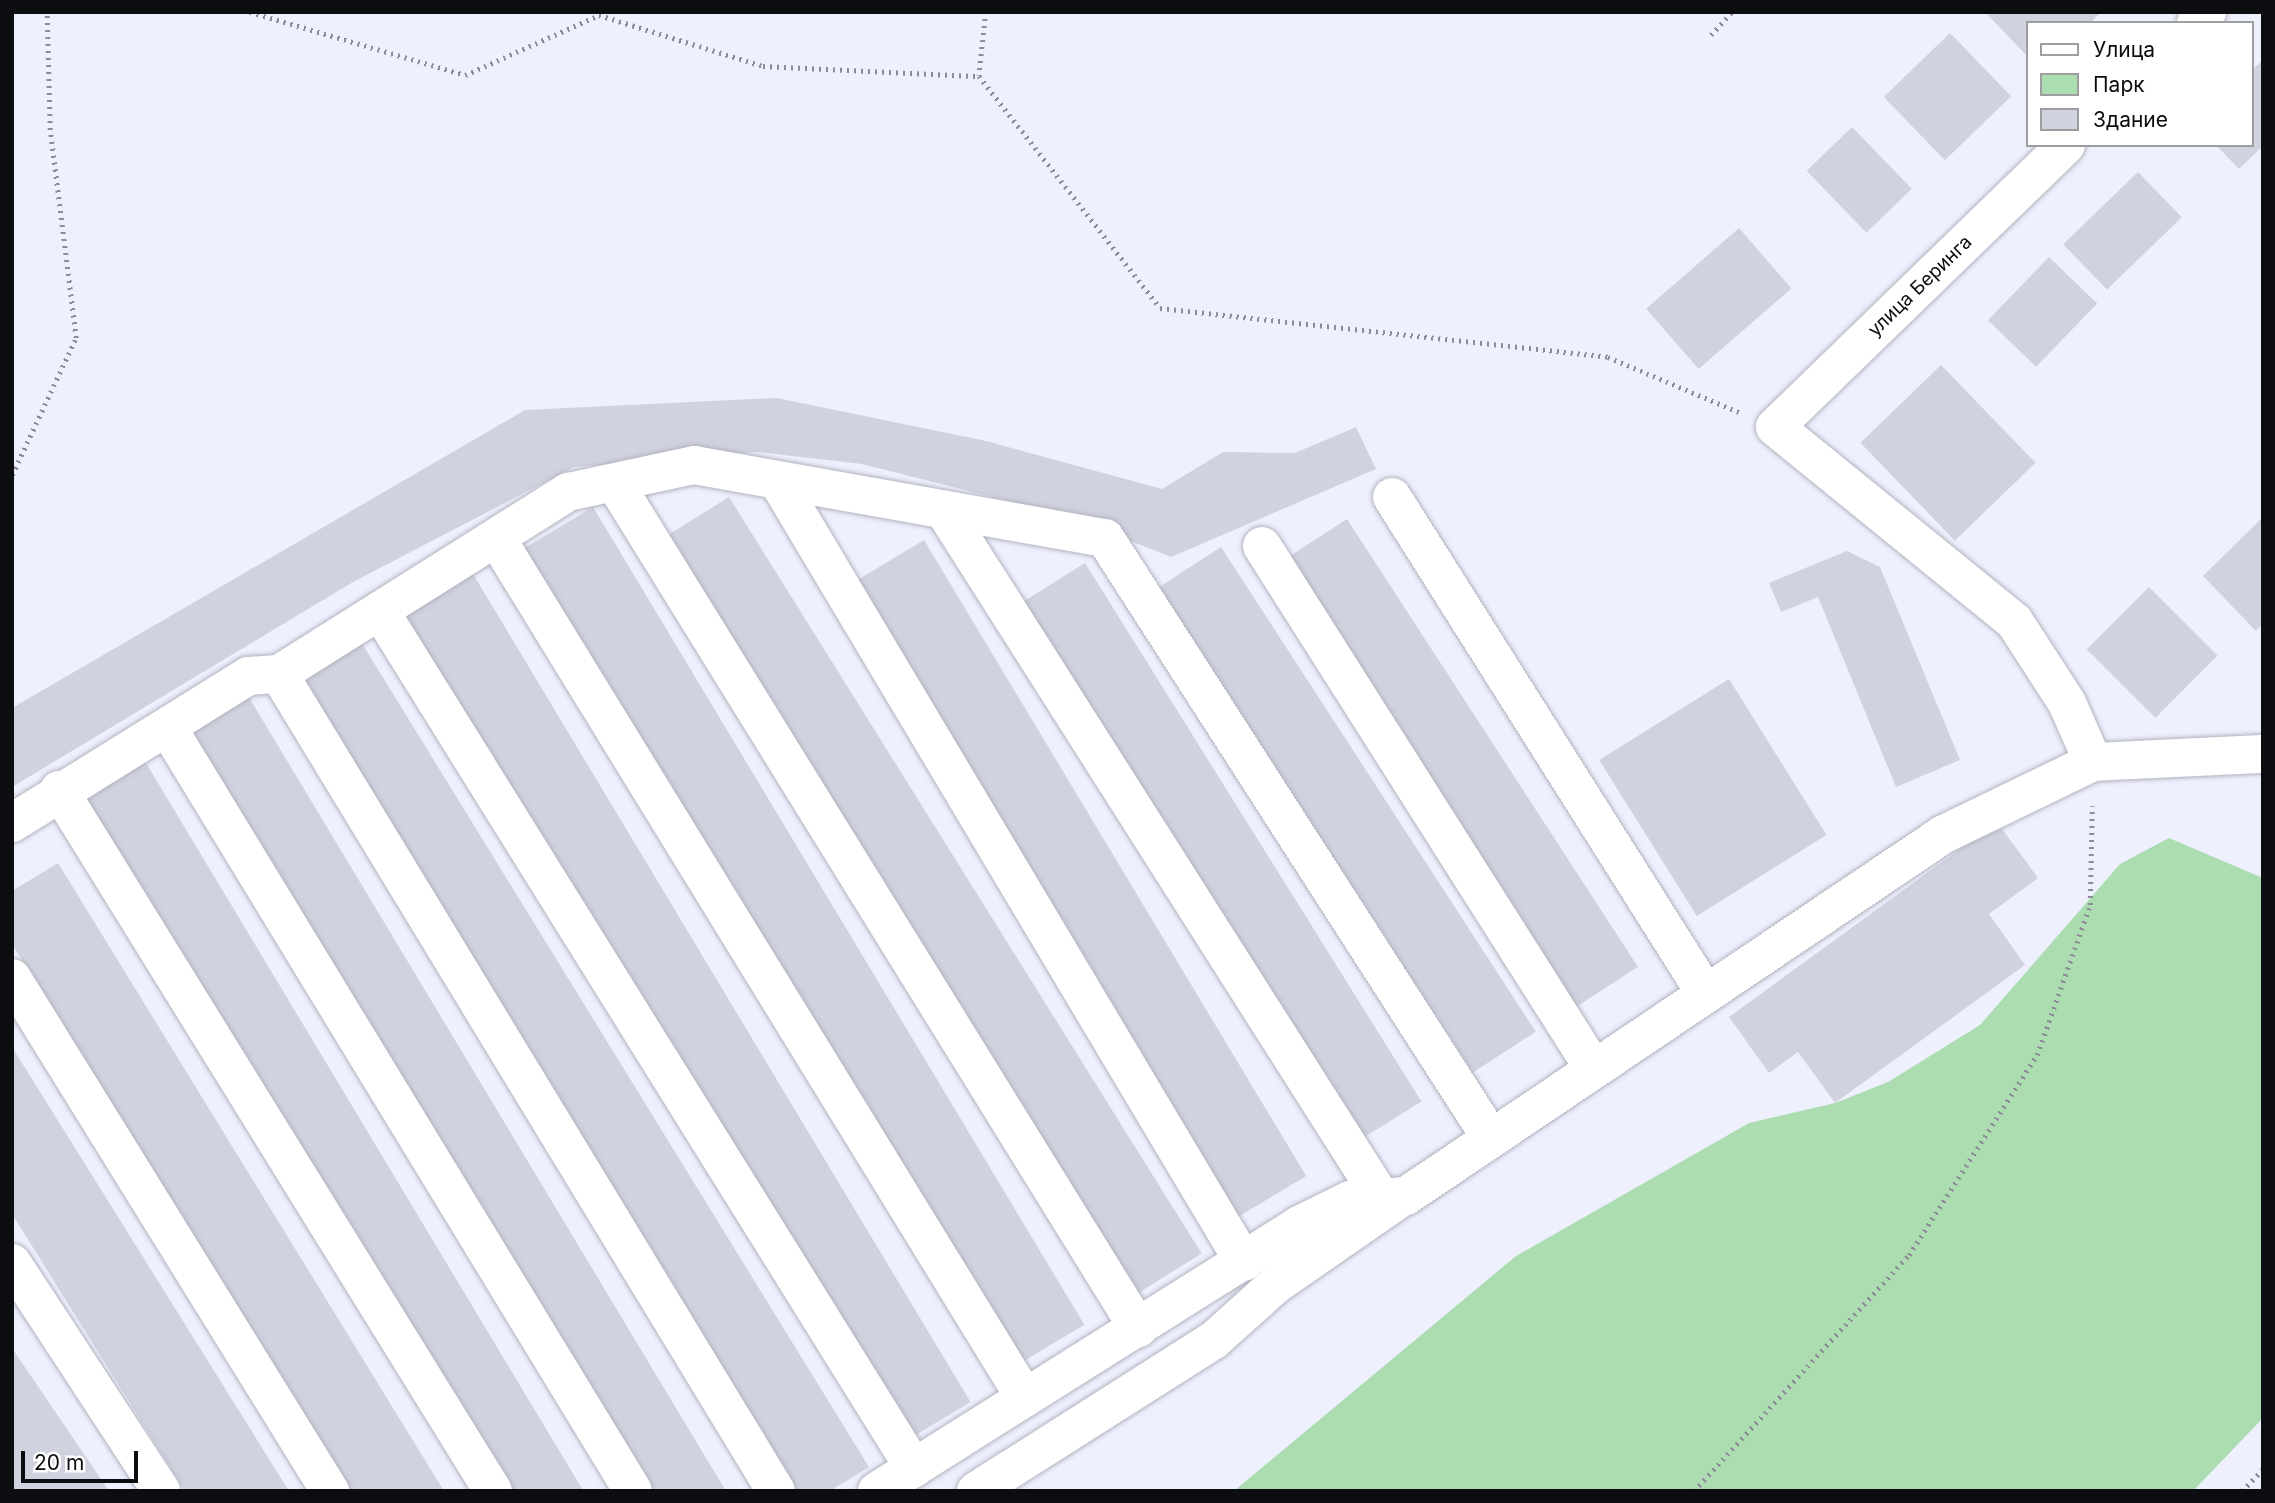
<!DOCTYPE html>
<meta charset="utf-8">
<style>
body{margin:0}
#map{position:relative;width:2275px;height:1503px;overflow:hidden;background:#eff0fe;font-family:Inter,sans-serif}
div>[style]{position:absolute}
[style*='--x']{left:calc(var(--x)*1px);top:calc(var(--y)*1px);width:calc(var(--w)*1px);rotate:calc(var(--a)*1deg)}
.green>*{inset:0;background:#abddb1}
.building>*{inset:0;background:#d1d2df;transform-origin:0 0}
.path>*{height:4.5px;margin-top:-2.25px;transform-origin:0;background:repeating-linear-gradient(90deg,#8b8c95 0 2px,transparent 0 7px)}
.roads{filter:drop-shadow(0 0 2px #b2b3c0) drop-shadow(0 0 2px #b2b3c0)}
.minor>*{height:38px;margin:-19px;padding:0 19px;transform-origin:19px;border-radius:19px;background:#fff}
span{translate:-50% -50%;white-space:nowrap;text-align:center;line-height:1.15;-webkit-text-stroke:5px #fff;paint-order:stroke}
.street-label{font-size:19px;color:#0c0d11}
.frame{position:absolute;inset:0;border:14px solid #0c0d11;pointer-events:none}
.legend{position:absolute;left:2026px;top:21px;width:228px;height:126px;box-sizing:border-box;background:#fff;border:2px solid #9e9ea0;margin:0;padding:9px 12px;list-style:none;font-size:21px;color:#0c0d11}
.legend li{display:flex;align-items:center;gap:14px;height:35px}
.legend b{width:35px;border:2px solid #9e9ea0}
.scale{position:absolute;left:21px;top:1451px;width:117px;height:32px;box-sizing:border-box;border:4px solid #0c0d11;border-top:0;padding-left:9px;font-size:21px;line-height:24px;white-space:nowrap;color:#0c0d11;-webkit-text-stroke:5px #fff;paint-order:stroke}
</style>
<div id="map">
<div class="green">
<i style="clip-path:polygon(2169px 838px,2263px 878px,2263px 1418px,2193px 1491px,1234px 1491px,1516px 1256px,1749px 1123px,1835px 1103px,1888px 1082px,1980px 1025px,2120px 864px)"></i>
</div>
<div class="building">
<i style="clip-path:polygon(1985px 12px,2101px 12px,2090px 23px,2028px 23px,2028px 57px)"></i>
<i style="left:1950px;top:33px;width:88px;height:92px;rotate:46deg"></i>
<i style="clip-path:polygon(2263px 60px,2263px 146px,2239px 169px,2216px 145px,2252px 145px,2252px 70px)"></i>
<i style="left:1852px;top:127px;width:86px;height:63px;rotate:46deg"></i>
<i style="left:2138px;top:172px;width:63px;height:104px;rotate:46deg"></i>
<i style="left:1739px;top:228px;width:80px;height:123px;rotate:49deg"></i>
<i style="left:2049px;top:257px;width:67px;height:88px;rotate:44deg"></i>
<i style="left:1941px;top:365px;width:136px;height:112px;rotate:46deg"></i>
<i style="clip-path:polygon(777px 398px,986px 441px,1162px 489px,1223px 452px,1295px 453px,1356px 427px,1376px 469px,1171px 557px,1067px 516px,862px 464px,757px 452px,574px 467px,353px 582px,12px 787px,12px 708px,525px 410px)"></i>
<i style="left:729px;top:497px;width:892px;height:77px;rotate:58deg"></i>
<i style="left:593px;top:507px;width:954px;height:82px;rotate:59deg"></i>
<i style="clip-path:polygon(2263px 517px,2263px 624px,2256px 631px,2203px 576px)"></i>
<i style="left:1347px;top:519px;width:534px;height:79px;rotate:57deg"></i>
<i style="left:924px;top:540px;width:742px;height:81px;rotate:59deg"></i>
<i style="left:1221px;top:547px;width:578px;height:75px;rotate:57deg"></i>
<i style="clip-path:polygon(1847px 551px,1880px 567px,1960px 760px,1896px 787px,1818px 597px,1781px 612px,1769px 583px)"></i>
<i style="left:1085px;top:563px;width:635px;height:75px;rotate:58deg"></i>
<i style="left:473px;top:574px;width:966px;height:79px;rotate:59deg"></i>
<i style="left:2149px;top:587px;width:97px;height:88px;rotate:45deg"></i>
<i style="clip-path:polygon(358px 637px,869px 1467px,830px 1491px,795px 1491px,294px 676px)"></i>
<i style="left:1729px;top:679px;width:184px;height:153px;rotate:58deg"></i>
<i style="left:247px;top:694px;width:933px;height:76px;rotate:59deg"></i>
<i style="left:143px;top:758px;width:859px;height:74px;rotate:59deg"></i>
<i style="clip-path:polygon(1997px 822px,2038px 878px,1989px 914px,2025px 965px,1835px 1103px,1798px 1052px,1769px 1073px,1729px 1017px)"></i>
<i style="clip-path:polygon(58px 863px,444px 1491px,348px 1491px,12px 944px,12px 891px)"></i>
<i style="clip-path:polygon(12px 1047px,289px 1491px,185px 1491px,12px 1214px)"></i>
<i style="clip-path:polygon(12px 1348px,109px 1491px,12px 1491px)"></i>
</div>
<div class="path">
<i style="--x:250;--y:12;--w:224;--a:16.3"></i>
<i style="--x:465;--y:75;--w:147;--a:-24.1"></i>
<i style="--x:599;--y:15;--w:172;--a:17.3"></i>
<i style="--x:763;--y:66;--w:216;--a:2.7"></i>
<i style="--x:986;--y:12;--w:64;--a:96.2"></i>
<i style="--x:979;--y:76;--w:294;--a:52"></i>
<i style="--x:1160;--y:308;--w:451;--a:6.2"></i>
<i style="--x:1608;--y:357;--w:142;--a:22.8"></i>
<i style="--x:1711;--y:35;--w:31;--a:-48"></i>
<i style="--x:12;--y:475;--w:151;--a:-65"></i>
<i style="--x:76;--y:338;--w:210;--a:-97.1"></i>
<i style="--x:50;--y:130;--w:118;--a:-91.5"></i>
<i style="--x:1694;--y:1491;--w:319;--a:-47.7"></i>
<i style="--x:1909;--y:1255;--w:237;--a:-57.4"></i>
<i style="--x:2037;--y:1055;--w:159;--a:-70.5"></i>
<i style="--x:2090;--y:905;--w:99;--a:-88.8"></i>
<i style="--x:2242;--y:1491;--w:30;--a:-46"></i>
</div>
<div class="roads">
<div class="minor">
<i style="--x:2196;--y:23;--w:16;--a:-45"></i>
<i style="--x:2066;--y:145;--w:405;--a:135.9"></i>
<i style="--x:1775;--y:427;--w:308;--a:39.1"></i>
<i style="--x:2014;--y:621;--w:98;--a:57.1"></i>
<i style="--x:2067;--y:703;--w:64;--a:66.2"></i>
<i style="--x:779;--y:483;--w:907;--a:59.17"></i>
<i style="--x:616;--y:485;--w:992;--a:58.23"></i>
<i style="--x:1392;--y:497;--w:588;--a:57.72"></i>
<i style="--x:947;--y:515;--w:807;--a:57.55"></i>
<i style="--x:497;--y:539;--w:1008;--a:58.42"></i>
<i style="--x:1262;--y:546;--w:619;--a:57.59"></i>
<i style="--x:380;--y:611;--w:1010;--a:58.07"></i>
<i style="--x:279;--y:674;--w:956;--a:58.69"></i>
<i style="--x:169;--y:730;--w:891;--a:58.63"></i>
<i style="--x:59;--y:790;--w:824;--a:58.24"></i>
<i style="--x:12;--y:823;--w:278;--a:-31.9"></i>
<i style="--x:248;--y:676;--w:31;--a:-4"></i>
<i style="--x:279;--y:674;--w:342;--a:-32.2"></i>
<i style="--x:568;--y:492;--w:129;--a:-12.1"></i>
<i style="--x:694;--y:465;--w:417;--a:10.1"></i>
<i style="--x:1105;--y:538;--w:713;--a:57.25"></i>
<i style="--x:12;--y:978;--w:604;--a:58.21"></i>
<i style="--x:12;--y:1263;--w:272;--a:56.8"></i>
<i style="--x:877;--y:1491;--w:499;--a:-32.2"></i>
<i style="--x:1299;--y:1225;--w:57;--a:-26.1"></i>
<i style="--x:1350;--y:1200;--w:56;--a:-4.1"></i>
<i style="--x:1406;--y:1196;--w:648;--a:-33.94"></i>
<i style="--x:1944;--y:834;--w:165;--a:-25.8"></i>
<i style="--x:2093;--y:762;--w:170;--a:-2.7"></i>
<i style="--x:976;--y:1491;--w:282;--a:-32.4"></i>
<i style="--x:1214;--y:1340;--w:82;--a:-42"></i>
<i style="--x:1275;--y:1285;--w:146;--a:-34.7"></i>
</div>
</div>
<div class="street-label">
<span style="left:1920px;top:286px;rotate:-44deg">улица Беринга</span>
</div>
<div class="frame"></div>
<ul class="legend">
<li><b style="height:9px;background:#fff"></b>Улица</li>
<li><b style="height:19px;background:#abddb1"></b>Парк</li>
<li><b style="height:19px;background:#d1d2df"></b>Здание</li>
</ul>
<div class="scale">20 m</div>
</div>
